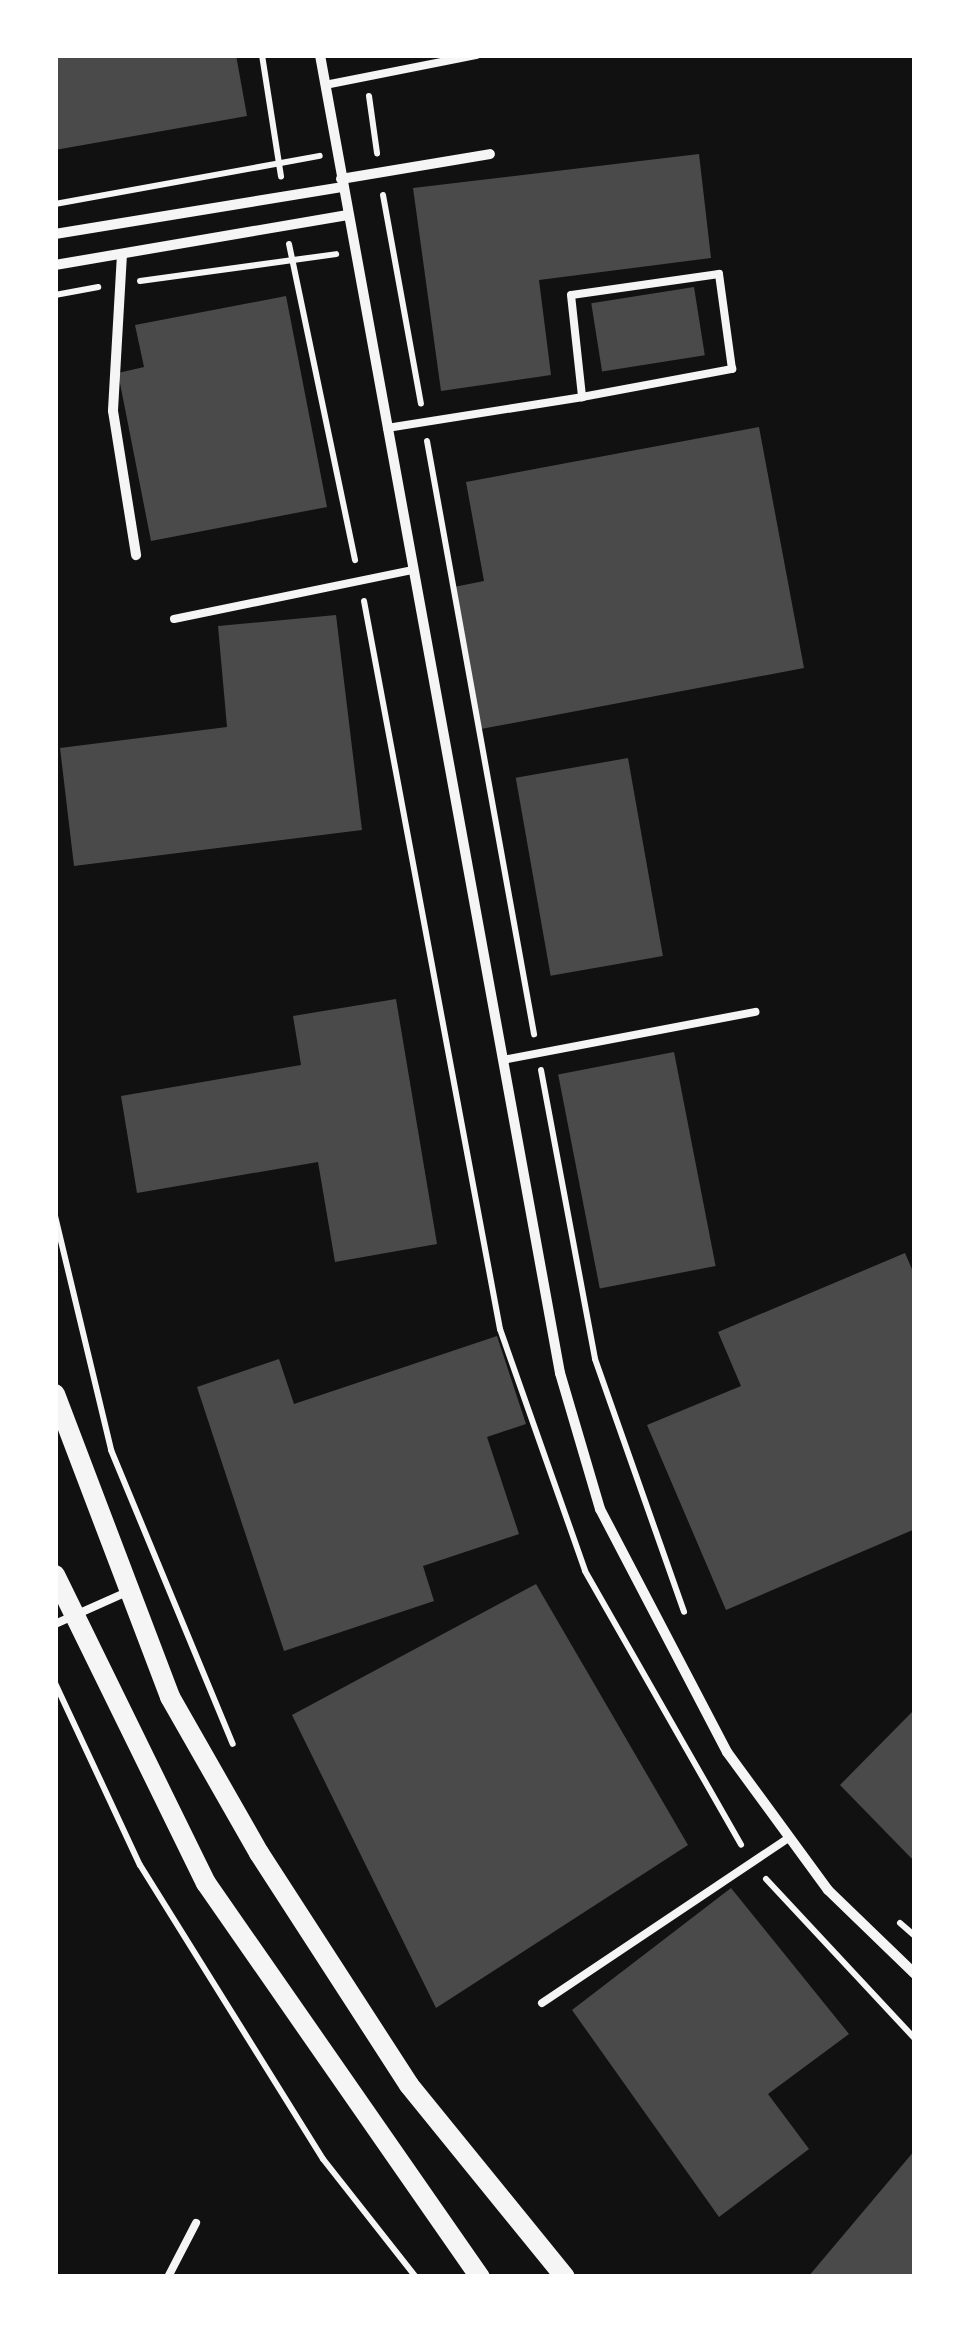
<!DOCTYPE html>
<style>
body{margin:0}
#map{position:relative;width:970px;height:2332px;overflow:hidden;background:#111;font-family:"DejaVu Sans",sans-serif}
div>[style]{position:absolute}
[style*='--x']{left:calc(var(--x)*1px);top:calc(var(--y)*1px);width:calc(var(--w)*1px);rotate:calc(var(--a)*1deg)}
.building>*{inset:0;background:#4a4a4a;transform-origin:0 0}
.path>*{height:6px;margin:-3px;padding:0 3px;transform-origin:3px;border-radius:3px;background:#f5f5f5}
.service>*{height:8px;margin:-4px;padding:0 4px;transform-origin:4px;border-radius:4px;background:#f5f5f5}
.minor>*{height:10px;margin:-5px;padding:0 5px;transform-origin:5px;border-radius:5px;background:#f5f5f5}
.secondary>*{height:20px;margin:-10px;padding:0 10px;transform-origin:10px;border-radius:10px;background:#f5f5f5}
span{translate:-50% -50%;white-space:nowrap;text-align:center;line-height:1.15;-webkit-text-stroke:8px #fff;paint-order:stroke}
.frame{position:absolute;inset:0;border:58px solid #fff;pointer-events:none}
</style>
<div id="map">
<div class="building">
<i style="clip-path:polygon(55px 55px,236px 55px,247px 116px,55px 150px)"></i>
<i style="clip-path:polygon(699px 154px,711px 258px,539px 280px,551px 375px,441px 391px,413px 188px)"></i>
<i style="left:694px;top:287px;width:69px;height:104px;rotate:81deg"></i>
<i style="clip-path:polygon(286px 296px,327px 507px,151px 541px,118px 373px,144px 367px,135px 325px)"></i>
<i style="clip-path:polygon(759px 427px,804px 668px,481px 729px,454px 587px,484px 581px,466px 482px)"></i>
<i style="clip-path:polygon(336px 615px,362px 830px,74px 866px,60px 748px,227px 727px,218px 626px)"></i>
<i style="left:628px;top:758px;width:201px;height:114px;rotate:80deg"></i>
<i style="clip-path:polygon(396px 999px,437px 1244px,335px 1262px,318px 1162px,137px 1193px,121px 1096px,301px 1065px,293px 1016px)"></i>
<i style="left:674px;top:1052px;width:218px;height:118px;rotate:79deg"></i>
<i style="clip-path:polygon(905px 1253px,915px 1276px,915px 1529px,726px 1610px,647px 1425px,741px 1386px,718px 1332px)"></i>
<i style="clip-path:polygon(497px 1336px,526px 1424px,487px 1437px,519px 1534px,423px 1566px,434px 1601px,284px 1651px,197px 1387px,279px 1359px,294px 1404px)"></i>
<i style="clip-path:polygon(536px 1584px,688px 1845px,436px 2008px,292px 1715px)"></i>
<i style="clip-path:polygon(915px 1709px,915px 1862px,840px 1785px)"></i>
<i style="clip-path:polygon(731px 1888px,849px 2034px,768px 2094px,809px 2149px,719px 2217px,572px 2010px)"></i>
<i style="clip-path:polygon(915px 2150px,915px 2277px,808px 2277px)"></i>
</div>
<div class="path">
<i style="--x:262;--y:55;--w:123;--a:81.1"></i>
<i style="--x:369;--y:96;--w:58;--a:82"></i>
<i style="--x:383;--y:195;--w:212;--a:79.7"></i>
<i style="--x:55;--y:204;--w:269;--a:-10.3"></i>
<i style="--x:289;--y:244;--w:323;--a:78.2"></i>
<i style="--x:140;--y:281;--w:198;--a:-7.8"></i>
<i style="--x:55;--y:295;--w:44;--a:-10.5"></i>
<i style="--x:427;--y:441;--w:603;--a:79.77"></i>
<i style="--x:364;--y:601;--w:741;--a:79.42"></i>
<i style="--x:500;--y:1329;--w:256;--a:70.6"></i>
<i style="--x:585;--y:1571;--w:315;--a:60.3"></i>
<i style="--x:541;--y:1070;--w:294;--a:79.4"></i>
<i style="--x:595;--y:1359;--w:268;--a:70.6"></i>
<i style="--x:55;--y:1216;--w:241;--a:76.5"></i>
<i style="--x:111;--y:1450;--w:318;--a:67.5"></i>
<i style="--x:55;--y:1683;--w:201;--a:65"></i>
<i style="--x:140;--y:1865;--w:346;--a:58.1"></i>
<i style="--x:323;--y:2159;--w:150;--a:51.8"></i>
<i style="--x:766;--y:1879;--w:219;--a:47"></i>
<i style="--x:900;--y:1923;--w:20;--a:41"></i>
</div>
<div class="service">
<i style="--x:325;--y:85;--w:155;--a:-11.2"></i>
<i style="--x:387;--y:428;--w:197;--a:-9"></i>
<i style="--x:582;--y:397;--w:153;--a:-10.6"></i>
<i style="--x:732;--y:369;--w:96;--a:-97.8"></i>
<i style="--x:719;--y:274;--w:149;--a:171.9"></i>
<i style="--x:571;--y:295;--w:103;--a:83.8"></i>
<i style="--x:174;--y:619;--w:244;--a:-11.6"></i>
<i style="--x:503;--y:1060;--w:257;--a:-10.8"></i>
<i style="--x:55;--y:1624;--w:79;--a:-24"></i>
<i style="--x:542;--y:2003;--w:298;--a:-33.8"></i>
<i style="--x:168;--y:2277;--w:61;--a:-62.6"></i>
</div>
<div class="minor">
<i style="--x:320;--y:55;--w:1340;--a:79.68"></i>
<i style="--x:560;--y:1373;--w:142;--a:73.6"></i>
<i style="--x:600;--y:1509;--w:274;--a:62.4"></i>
<i style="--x:727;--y:1752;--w:171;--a:53.8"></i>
<i style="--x:828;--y:1890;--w:121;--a:44"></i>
<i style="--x:341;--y:179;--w:151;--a:-9.5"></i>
<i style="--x:55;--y:234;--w:292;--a:-9.3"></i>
<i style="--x:122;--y:254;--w:157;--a:93.3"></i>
<i style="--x:113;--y:411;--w:146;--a:80.9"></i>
<i style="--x:55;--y:265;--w:297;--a:-9.7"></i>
</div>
<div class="secondary">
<i style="--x:55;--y:1394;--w:324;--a:69.2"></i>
<i style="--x:170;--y:1697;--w:180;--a:60.3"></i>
<i style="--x:259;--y:1853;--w:276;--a:57.1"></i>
<i style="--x:409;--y:2085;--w:247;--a:50.9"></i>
<i style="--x:55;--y:1575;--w:343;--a:63.9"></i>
<i style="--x:206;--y:1883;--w:480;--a:55.2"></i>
</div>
<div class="frame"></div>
</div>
